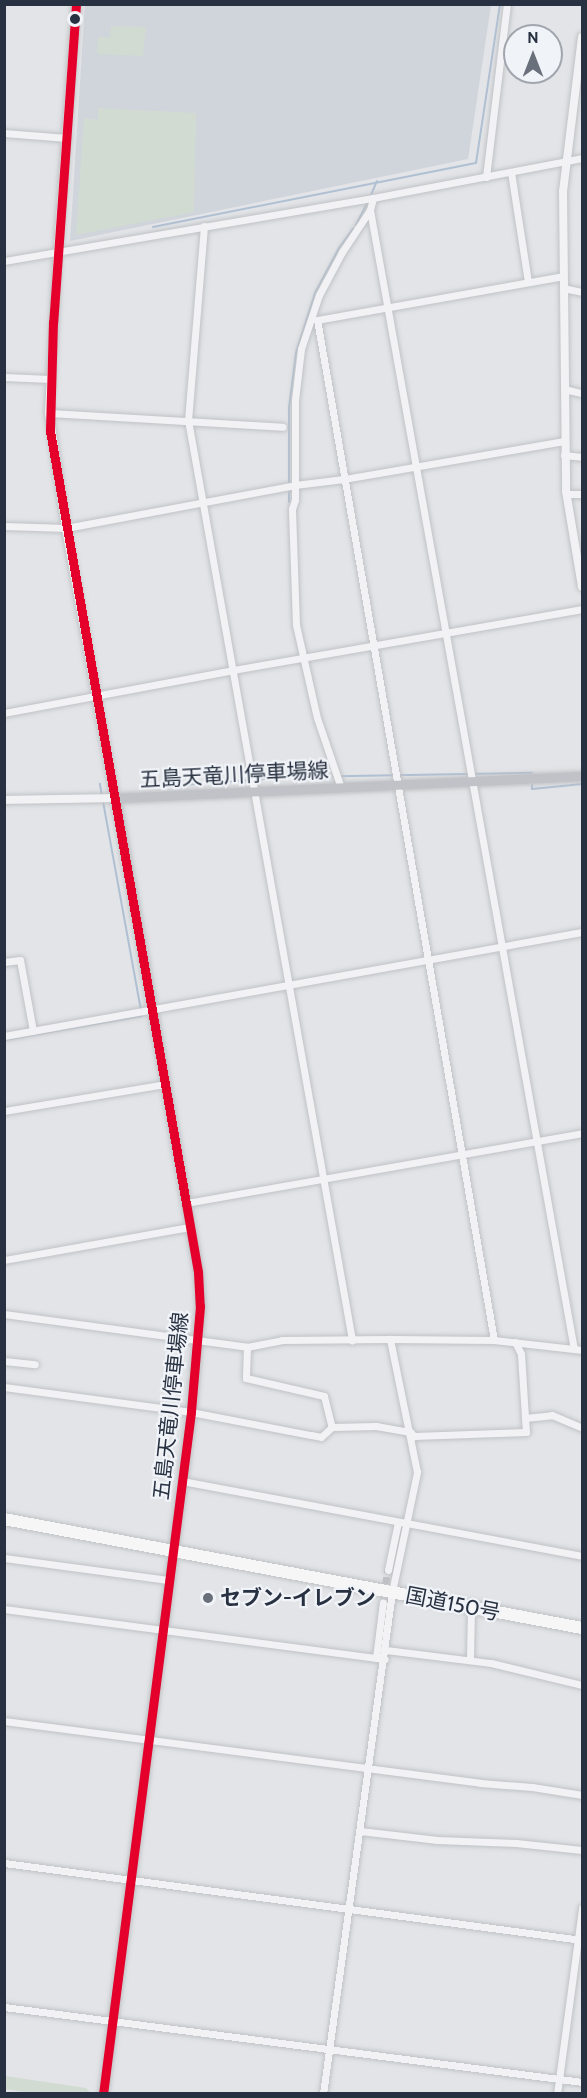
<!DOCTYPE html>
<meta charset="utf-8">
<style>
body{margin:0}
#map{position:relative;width:587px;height:2098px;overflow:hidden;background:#e2e4e7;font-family:Cabin,"Noto Sans JP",sans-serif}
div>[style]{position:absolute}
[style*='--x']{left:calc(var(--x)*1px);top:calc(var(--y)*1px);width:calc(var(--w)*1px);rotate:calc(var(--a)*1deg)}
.built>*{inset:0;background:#d0d4db}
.green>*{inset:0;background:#d2dbd2}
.stream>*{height:2px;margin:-1px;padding:0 1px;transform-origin:1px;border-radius:1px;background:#b0c0d3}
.minor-tunnel>*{height:7px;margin-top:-3.5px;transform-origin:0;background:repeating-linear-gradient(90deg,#bdc0c6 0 7px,transparent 0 10.5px)}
.roads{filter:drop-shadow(0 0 2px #c0c2c5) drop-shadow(0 0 2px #c0c2c5)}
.minor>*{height:7px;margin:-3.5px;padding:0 3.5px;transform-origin:3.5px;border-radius:3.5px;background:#f2f2f4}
.tertiary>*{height:8px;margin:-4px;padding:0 4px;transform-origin:4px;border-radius:4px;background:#f2f2f4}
.secondary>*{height:9px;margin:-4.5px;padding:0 4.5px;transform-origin:4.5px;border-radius:4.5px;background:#c0c2c7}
.trunk>*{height:12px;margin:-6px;padding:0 6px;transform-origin:6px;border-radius:6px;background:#f6f6f7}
.bus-1>*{height:9px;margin:-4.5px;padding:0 4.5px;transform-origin:4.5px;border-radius:4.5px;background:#e4002b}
.dots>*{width:16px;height:16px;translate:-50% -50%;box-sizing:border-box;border:3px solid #f0f3f7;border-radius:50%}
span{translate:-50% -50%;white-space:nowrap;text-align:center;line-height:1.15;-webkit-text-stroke:4.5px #f0f3f7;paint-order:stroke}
.street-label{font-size:21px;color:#283141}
.poi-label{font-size:21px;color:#283141;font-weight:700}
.left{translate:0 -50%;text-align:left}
.frame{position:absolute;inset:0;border:6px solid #283141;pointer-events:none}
.north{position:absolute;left:503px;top:24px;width:60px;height:60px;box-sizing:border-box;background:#f0f3f7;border:2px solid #a0a5ae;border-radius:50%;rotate:0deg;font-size:16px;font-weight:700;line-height:24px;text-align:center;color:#283141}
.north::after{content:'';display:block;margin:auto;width:21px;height:27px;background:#69707b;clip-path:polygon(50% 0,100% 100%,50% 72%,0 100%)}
</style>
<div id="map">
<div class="built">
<i style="clip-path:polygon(85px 5px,491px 5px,468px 159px,70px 241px)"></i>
</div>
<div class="green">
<i style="clip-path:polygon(111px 26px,146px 27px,143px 56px,97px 54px,98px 37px,110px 38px)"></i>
<i style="clip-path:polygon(98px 108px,196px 113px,194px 212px,76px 235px,84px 118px,98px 120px)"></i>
<i style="clip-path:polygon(5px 2076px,86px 2088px,91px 2093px,38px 2094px,5px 2089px)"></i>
</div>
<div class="stream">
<i style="--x:371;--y:195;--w:15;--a:-67"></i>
<i style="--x:356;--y:225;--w:28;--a:-63"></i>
<i style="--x:153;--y:227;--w:329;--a:-11.2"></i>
<i style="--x:476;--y:163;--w:161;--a:-81.4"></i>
<i style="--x:289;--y:483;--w:75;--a:-90"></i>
<i style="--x:289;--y:408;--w:55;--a:-82.7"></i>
<i style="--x:296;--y:353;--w:63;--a:-72.4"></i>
<i style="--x:315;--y:293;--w:51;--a:-61.9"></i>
<i style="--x:339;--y:248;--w:24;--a:-54"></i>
<i style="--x:289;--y:492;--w:10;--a:90"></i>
<i style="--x:182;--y:785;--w:112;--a:-4.1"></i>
<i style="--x:294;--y:777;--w:238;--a:-1"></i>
<i style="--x:532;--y:785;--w:4;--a:90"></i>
<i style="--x:532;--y:789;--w:50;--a:-5.7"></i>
<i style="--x:4;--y:1040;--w:140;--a:-9.9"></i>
<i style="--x:142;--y:1016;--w:236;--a:-100.3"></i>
</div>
<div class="minor-tunnel">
<i style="--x:384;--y:1594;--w:24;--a:-81"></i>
</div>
<div class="roads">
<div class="minor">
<i style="--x:4;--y:133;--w:63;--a:4.5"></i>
<i style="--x:511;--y:172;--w:111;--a:81.2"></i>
<i style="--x:486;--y:177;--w:174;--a:-83.1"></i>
<i style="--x:370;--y:210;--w:1157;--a:79.85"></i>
<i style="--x:204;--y:226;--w:195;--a:94.7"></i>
<i style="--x:188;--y:420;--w:935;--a:79.89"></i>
<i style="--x:4;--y:261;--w:374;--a:-9.7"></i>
<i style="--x:373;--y:198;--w:213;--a:-10.8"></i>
<i style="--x:563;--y:288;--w:19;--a:12"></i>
<i style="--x:4;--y:377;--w:46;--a:2.5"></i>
<i style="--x:564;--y:389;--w:18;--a:13"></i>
<i style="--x:49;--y:413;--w:234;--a:3.4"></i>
<i style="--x:564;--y:455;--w:18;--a:6"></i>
<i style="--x:566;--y:494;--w:16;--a:0"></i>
<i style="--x:4;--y:526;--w:62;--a:1.8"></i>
<i style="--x:66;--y:528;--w:233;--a:-10.6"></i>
<i style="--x:295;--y:485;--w:49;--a:-7"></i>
<i style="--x:344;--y:479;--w:223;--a:-9.8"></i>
<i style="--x:4;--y:713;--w:233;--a:-10.6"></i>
<i style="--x:233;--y:670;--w:354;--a:-9.9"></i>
<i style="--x:341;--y:788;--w:74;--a:-108.9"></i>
<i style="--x:317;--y:718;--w:95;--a:-102.7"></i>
<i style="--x:296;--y:625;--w:116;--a:-92"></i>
<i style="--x:292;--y:509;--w:9;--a:-72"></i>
<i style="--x:295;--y:500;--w:100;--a:-90"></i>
<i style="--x:295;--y:400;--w:51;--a:-83.3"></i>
<i style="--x:301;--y:349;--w:57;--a:-71.6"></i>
<i style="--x:319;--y:295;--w:49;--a:-61.9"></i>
<i style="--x:342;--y:252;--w:50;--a:-56.3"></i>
<i style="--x:370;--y:210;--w:12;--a:-76"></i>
<i style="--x:4;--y:962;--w:16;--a:-7"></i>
<i style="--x:20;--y:960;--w:72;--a:79.6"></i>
<i style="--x:4;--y:1036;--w:587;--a:-10.2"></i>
<i style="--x:4;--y:1111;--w:164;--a:-9.5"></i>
<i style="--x:186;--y:1203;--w:402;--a:-10"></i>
<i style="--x:4;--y:1260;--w:189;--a:-10.1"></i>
<i style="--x:4;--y:1314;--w:245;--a:7.7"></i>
<i style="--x:247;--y:1347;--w:36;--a:-11"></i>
<i style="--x:282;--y:1340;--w:108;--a:-0.5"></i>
<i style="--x:390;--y:1339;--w:104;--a:0.6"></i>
<i style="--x:494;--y:1340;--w:89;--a:6.5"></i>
<i style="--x:494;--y:1340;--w:1035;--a:-99.84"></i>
<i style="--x:317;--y:320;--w:250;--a:-10.1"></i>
<i style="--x:515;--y:1342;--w:13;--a:63"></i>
<i style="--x:521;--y:1354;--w:64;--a:86.4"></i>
<i style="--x:247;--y:1347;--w:31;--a:92"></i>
<i style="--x:246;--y:1378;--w:80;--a:13"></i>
<i style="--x:324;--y:1396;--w:32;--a:76"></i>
<i style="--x:332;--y:1427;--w:44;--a:-1.3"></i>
<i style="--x:376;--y:1426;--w:35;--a:10"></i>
<i style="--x:410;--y:1432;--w:6;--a:45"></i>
<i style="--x:414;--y:1436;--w:112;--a:-2"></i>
<i style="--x:526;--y:1432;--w:14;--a:-94"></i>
<i style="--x:525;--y:1418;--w:27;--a:-6"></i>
<i style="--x:552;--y:1415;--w:33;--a:23"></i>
<i style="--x:4;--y:1361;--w:31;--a:6"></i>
<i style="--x:4;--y:1387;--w:189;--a:7.6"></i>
<i style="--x:191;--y:1412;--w:122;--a:10.9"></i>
<i style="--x:311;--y:1435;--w:10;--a:11"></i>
<i style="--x:321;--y:1437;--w:15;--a:-42"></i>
<i style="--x:182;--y:1481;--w:407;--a:10.6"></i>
<i style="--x:4;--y:1558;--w:166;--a:7.6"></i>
<i style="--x:388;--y:1570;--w:49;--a:-78.2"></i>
<i style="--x:4;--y:1609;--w:384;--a:7.5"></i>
<i style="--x:386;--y:1650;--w:106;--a:7.1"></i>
<i style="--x:491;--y:1663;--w:94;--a:13.6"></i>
<i style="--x:376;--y:1658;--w:56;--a:-82.9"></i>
<i style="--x:470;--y:1659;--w:52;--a:-88.9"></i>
<i style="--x:4;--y:1721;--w:480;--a:7.4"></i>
<i style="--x:480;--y:1783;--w:52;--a:4.4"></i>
<i style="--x:532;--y:1787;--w:51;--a:9.1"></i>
<i style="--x:360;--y:1831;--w:78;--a:6.7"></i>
<i style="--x:437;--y:1840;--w:79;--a:2.2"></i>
<i style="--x:516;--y:1843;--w:66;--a:6.1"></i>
<i style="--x:4;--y:1863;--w:583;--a:7.59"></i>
<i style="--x:4;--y:2007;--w:583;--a:7.39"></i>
<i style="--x:323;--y:2094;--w:507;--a:-82.17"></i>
<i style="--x:392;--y:1592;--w:123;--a:-78.2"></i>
<i style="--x:417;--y:1472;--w:136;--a:-101.5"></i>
<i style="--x:557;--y:2094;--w:188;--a:-82.3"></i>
</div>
<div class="tertiary">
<i style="--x:582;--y:37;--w:155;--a:97"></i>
<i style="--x:563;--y:191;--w:300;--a:89.4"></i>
<i style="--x:566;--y:491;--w:97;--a:80.5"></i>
<i style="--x:4;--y:800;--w:111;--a:-1"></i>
<i style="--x:115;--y:798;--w:274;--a:-100.3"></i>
<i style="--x:66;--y:528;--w:116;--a:-98.4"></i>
<i style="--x:49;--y:413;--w:150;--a:-86.9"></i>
<i style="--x:57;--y:263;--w:260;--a:-85.8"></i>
</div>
<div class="secondary">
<i style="--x:103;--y:2094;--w:688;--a:-82.65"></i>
<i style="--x:191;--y:1412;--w:106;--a:-85.1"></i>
<i style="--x:200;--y:1306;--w:34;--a:-93"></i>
<i style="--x:198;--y:1272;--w:70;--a:-99.9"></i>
<i style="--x:186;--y:1203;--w:411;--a:-99.9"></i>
<i style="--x:115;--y:798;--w:468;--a:-2.7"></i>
</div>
<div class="trunk">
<i style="--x:4;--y:1519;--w:588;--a:10.68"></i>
</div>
</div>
<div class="bus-1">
<i style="--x:76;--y:4;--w:319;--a:94.1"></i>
<i style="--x:53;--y:322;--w:109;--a:91.6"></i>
<i style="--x:50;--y:431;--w:784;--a:80.01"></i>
<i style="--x:186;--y:1203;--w:70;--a:80.1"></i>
<i style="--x:198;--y:1272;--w:34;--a:87"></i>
<i style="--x:200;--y:1306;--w:106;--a:94.9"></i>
<i style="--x:191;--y:1412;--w:688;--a:97.35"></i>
</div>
<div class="dots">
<i style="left:75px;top:19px;background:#283141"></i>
<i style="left:208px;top:1598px;background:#69707b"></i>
</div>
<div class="street-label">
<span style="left:234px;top:775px;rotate:-3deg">五島天竜川停車場線</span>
<span style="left:171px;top:1406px;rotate:-84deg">五島天竜川停車場線</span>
<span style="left:453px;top:1604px;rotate:11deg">国道150号</span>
</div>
<div class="poi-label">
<span class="left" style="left:220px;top:1598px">セブン-イレブン</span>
</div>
<div class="frame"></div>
<div class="north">N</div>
</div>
